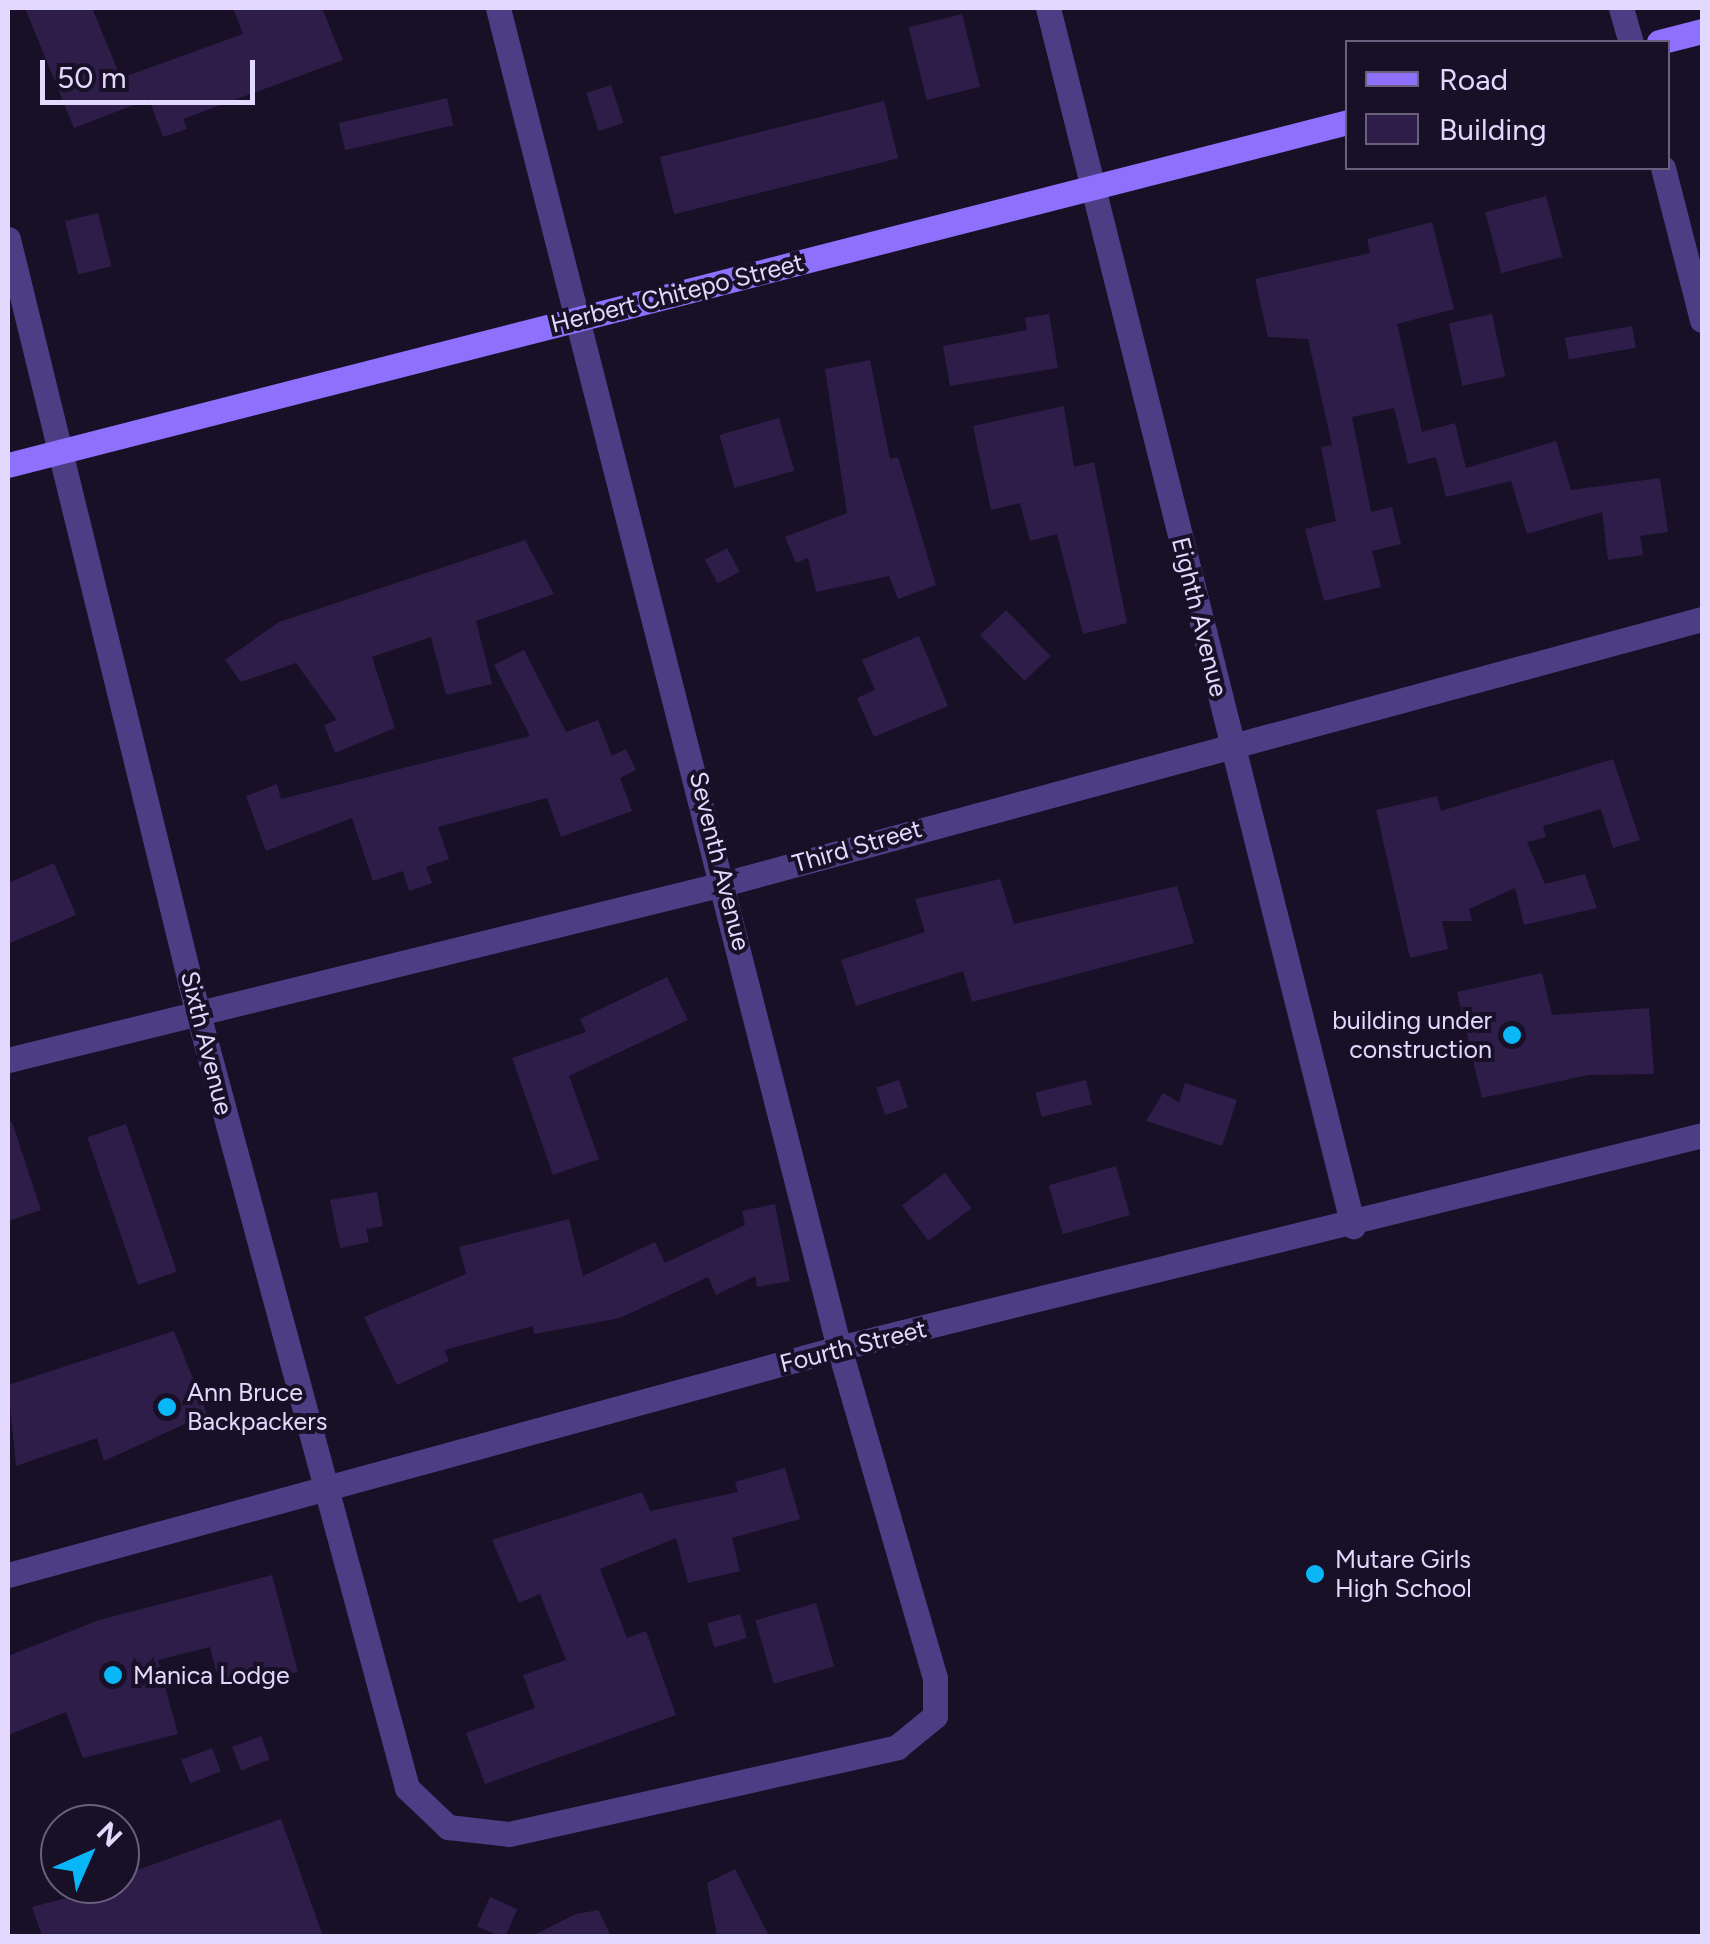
<!DOCTYPE html>
<style>
body{margin:0}
#map{position:relative;width:1710px;height:1944px;overflow:hidden;background:#181027;font-family:Figtree,sans-serif}
div>[style]{position:absolute}
[style*='--x']{left:calc(var(--x)*1px);top:calc(var(--y)*1px);width:calc(var(--w)*1px);rotate:calc(var(--a)*1deg)}
.building>*{inset:0;background:#2d1d48;transform-origin:0 0}
.minor>*{height:25px;margin:-12.5px;padding:0 12.5px;transform-origin:12.5px;border-radius:12.5px;background:#4c3d85}
.secondary>*{height:25px;margin:-12.5px;padding:0 12.5px;transform-origin:12.5px;border-radius:12.5px;background:#8d71fc}
.dots>*{width:28px;height:28px;translate:-50% -50%;box-sizing:border-box;border:5px solid #181027;border-radius:50%}
span{translate:-50% -50%;white-space:nowrap;text-align:center;line-height:1.15;-webkit-text-stroke:8px #181027;paint-order:stroke}
.street-label{font-size:25px;color:#e3d8fe}
.poi-label{font-size:25px;color:#e3d8fe}
.right{translate:-100% -50%;text-align:right}
.left{translate:0 -50%;text-align:left}
.frame{position:absolute;inset:0;border:10px solid #e3d8fe;pointer-events:none}
.legend{position:absolute;left:1345px;top:40px;width:325px;height:130px;box-sizing:border-box;background:#181027;border:2px solid #69607d;margin:0;padding:12px 18px;list-style:none;font-size:30px;color:#e3d8fe}
.legend li{display:flex;align-items:center;gap:20px;height:50px}
.legend b{width:50px;border:2px solid #69607d}
.north{position:absolute;left:40px;top:1804px;width:100px;height:100px;box-sizing:border-box;background:#181027;border:2px solid #69607d;border-radius:50%;rotate:45deg;font-size:28px;font-weight:700;line-height:40px;text-align:center;color:#e3d8fe}
.north::after{content:'';display:block;margin:auto;width:35px;height:45px;background:#09b7f9;clip-path:polygon(50% 0,100% 100%,50% 72%,0 100%)}
.scale{position:absolute;left:40px;top:60px;width:215px;height:45px;box-sizing:border-box;border:5px solid #e3d8fe;border-top:0;padding-left:12px;font-size:30px;line-height:35px;white-space:nowrap;color:#e3d8fe;-webkit-text-stroke:8px #181027;paint-order:stroke}
</style>
<div id="map">
<div class="building">
<i style="clip-path:polygon(25px 8px,92px 8px,121px 78px,243px 34px,233px 8px,322px 8px,343px 60px,183px 119px,187px 129px,163px 137px,149px 99px,74px 128px)"></i>
<i style="left:962px;top:14px;width:75px;height:55px;rotate:76deg"></i>
<i style="left:611px;top:85px;width:40px;height:26px;rotate:72deg"></i>
<i style="left:447px;top:98px;width:28px;height:111px;rotate:77deg"></i>
<i style="left:884px;top:101px;width:59px;height:231px;rotate:76deg"></i>
<i style="left:1546px;top:196px;width:63px;height:63px;rotate:75deg"></i>
<i style="left:98px;top:213px;width:55px;height:34px;rotate:76deg"></i>
<i style="clip-path:polygon(1432px 222px,1454px 309px,1397px 324px,1422px 432px,1455px 423px,1466px 468px,1556px 441px,1571px 490px,1660px 478px,1668px 532px,1640px 536px,1643px 555px,1608px 560px,1602px 512px,1527px 534px,1511px 481px,1446px 497px,1436px 457px,1408px 464px,1394px 408px,1352px 417px,1371px 512px,1392px 507px,1401px 544px,1372px 551px,1381px 587px,1324px 601px,1305px 529px,1336px 521px,1321px 447px,1332px 445px,1308px 339px,1268px 337px,1255px 279px,1370px 253px,1367px 239px)"></i>
<i style="clip-path:polygon(1049px 314px,1058px 368px,950px 386px,943px 346px,1027px 330px,1025px 318px)"></i>
<i style="left:1492px;top:314px;width:64px;height:44px;rotate:78deg"></i>
<i style="left:1632px;top:326px;width:22px;height:68px;rotate:80deg"></i>
<i style="clip-path:polygon(870px 360px,890px 459px,898px 457px,936px 585px,898px 599px,889px 576px,816px 592px,808px 558px,796px 563px,785px 537px,847px 513px,825px 369px)"></i>
<i style="clip-path:polygon(1064px 406px,1074px 467px,1094px 462px,1127px 623px,1083px 634px,1057px 534px,1030px 541px,1020px 503px,991px 510px,973px 426px)"></i>
<i style="left:779px;top:418px;width:55px;height:62px;rotate:74deg"></i>
<i style="clip-path:polygon(525px 540px,554px 594px,476px 621px,492px 684px,446px 695px,431px 637px,372px 657px,395px 728px,335px 753px,324px 725px,337px 720px,296px 663px,241px 682px,225px 660px,279px 622px)"></i>
<i style="left:727px;top:548px;width:27px;height:25px;rotate:62deg"></i>
<i style="left:1006px;top:610px;width:64px;height:36px;rotate:46deg"></i>
<i style="clip-path:polygon(919px 636px,948px 706px,874px 737px,857px 698px,875px 690px,862px 660px)"></i>
<i style="clip-path:polygon(524px 650px,566px 732px,598px 720px,612px 756px,626px 749px,636px 770px,620px 778px,632px 811px,561px 837px,547px 798px,438px 827px,449px 859px,426px 867px,432px 883px,409px 891px,403px 871px,373px 881px,352px 818px,266px 851px,246px 796px,277px 784px,281px 799px,530px 736px,494px 665px)"></i>
<i style="clip-path:polygon(1613px 759px,1640px 840px,1613px 848px,1601px 809px,1543px 826px,1546px 837px,1527px 842px,1545px 884px,1585px 874px,1597px 908px,1524px 925px,1515px 888px,1469px 909px,1472px 921px,1442px 921px,1448px 949px,1410px 958px,1376px 810px,1437px 796px,1441px 811px)"></i>
<i style="clip-path:polygon(54px 863px,76px 915px,8px 944px,8px 883px)"></i>
<i style="clip-path:polygon(1000px 879px,1014px 924px,1177px 886px,1194px 943px,972px 1002px,963px 971px,856px 1006px,841px 960px,925px 932px,915px 899px)"></i>
<i style="clip-path:polygon(1542px 973px,1552px 1015px,1649px 1008px,1654px 1074px,1588px 1075px,1482px 1098px,1457px 992px)"></i>
<i style="clip-path:polygon(667px 977px,688px 1020px,569px 1076px,599px 1159px,553px 1175px,512px 1058px,586px 1032px,580px 1019px)"></i>
<i style="left:899px;top:1080px;width:29px;height:24px;rotate:72deg"></i>
<i style="left:1086px;top:1080px;width:25px;height:52px;rotate:76deg"></i>
<i style="clip-path:polygon(1185px 1083px,1237px 1100px,1222px 1146px,1146px 1121px,1163px 1093px,1179px 1102px)"></i>
<i style="clip-path:polygon(12px 1122px,41px 1210px,8px 1221px,8px 1123px)"></i>
<i style="left:126px;top:1124px;width:156px;height:41px;rotate:71deg"></i>
<i style="left:1116px;top:1166px;width:51px;height:70px;rotate:74deg"></i>
<i style="left:945px;top:1173px;width:44px;height:54px;rotate:53deg"></i>
<i style="clip-path:polygon(377px 1192px,383px 1226px,366px 1229px,369px 1242px,340px 1248px,330px 1200px)"></i>
<i style="clip-path:polygon(775px 1204px,790px 1281px,757px 1287px,755px 1276px,716px 1295px,708px 1277px,620px 1318px,534px 1334px,533px 1326px,444px 1350px,449px 1361px,397px 1385px,364px 1317px,466px 1274px,459px 1247px,569px 1219px,583px 1276px,655px 1242px,665px 1263px,745px 1225px,742px 1211px)"></i>
<i style="clip-path:polygon(174px 1331px,207px 1414px,104px 1461px,97px 1438px,16px 1466px,8px 1385px)"></i>
<i style="clip-path:polygon(785px 1468px,800px 1519px,732px 1538px,740px 1571px,688px 1583px,676px 1538px,600px 1569px,627px 1638px,646px 1631px,676px 1715px,485px 1784px,466px 1733px,535px 1708px,523px 1675px,566px 1660px,540px 1594px,519px 1603px,492px 1540px,642px 1492px,650px 1511px,738px 1492px,735px 1482px)"></i>
<i style="clip-path:polygon(272px 1575px,298px 1672px,220px 1686px,210px 1647px,158px 1660px,178px 1734px,83px 1758px,66px 1712px,8px 1735px,8px 1656px,99px 1620px)"></i>
<i style="left:816px;top:1603px;width:66px;height:63px;rotate:74deg"></i>
<i style="left:740px;top:1614px;width:25px;height:34px;rotate:74deg"></i>
<i style="left:261px;top:1736px;width:25px;height:31px;rotate:69deg"></i>
<i style="left:212px;top:1748px;width:25px;height:33px;rotate:69deg"></i>
<i style="clip-path:polygon(281px 1819px,323px 1936px,42px 1936px,32px 1907px,120px 1884px,120px 1876px)"></i>
<i style="clip-path:polygon(735px 1869px,769px 1936px,717px 1936px,707px 1883px)"></i>
<i style="left:490px;top:1897px;width:30px;height:32px;rotate:24deg"></i>
<i style="clip-path:polygon(598px 1910px,611px 1936px,532px 1936px,576px 1914px)"></i>
</div>
<div class="minor">
<i style="--x:1048;--y:8;--w:1256;--a:75.94"></i>
<i style="--x:1621;--y:8;--w:35;--a:74"></i>
<i style="--x:1663;--y:168;--w:157;--a:75.6"></i>
<i style="--x:8;--y:239;--w:794;--a:76.23"></i>
<i style="--x:197;--y:1010;--w:806;--a:74.89"></i>
<i style="--x:407;--y:1788;--w:57;--a:43.6"></i>
<i style="--x:448;--y:1827;--w:61;--a:6.5"></i>
<i style="--x:509;--y:1834;--w:398;--a:-12.6"></i>
<i style="--x:897;--y:1747;--w:49;--a:-39.2"></i>
<i style="--x:935;--y:1716;--w:38;--a:-90"></i>
<i style="--x:935;--y:1678;--w:344;--a:-106.2"></i>
<i style="--x:839;--y:1348;--w:1383;--a:-104.28"></i>
<i style="--x:8;--y:1060;--w:740;--a:-13.83"></i>
<i style="--x:727;--y:883;--w:1010;--a:-15.15"></i>
<i style="--x:8;--y:1575;--w:861;--a:-15.28"></i>
<i style="--x:839;--y:1348;--w:889;--a:-13.86"></i>
</div>
<div class="secondary">
<i style="--x:1659;--y:42;--w:44;--a:-14.3"></i>
<i style="--x:8;--y:465;--w:1383;--a:-14.36"></i>
</div>
<div class="dots">
<i style="left:1512px;top:1035px;background:#09b7f9"></i>
<i style="left:167px;top:1407px;background:#09b7f9"></i>
<i style="left:1315px;top:1574px;background:#09b7f9"></i>
<i style="left:113px;top:1675px;background:#09b7f9"></i>
</div>
<div class="street-label">
<span style="left:677px;top:293px;rotate:-14deg">Herbert Chitepo Street</span>
<span style="left:1200px;top:617px;rotate:76deg">Eighth Avenue</span>
<span style="left:857px;top:846px;rotate:-16deg">Third Street</span>
<span style="left:720px;top:861px;rotate:76deg">Seventh Avenue</span>
<span style="left:207px;top:1043px;rotate:76deg">Sixth Avenue</span>
<span style="left:853px;top:1346px;rotate:-14deg">Fourth Street</span>
</div>
<div class="poi-label">
<span class="right" style="left:1492px;top:1035px">building under<br>construction</span>
<span class="left" style="left:187px;top:1407px">Ann Bruce<br>Backpackers</span>
<span class="left" style="left:1335px;top:1574px">Mutare Girls<br>High School</span>
<span class="left" style="left:133px;top:1675px">Manica Lodge</span>
</div>
<div class="frame"></div>
<ul class="legend">
<li><b style="height:12px;background:#8d71fc"></b>Road</li>
<li><b style="height:28px;background:#2d1d48"></b>Building</li>
</ul>
<div class="north">N</div>
<div class="scale">50 m</div>
</div>
